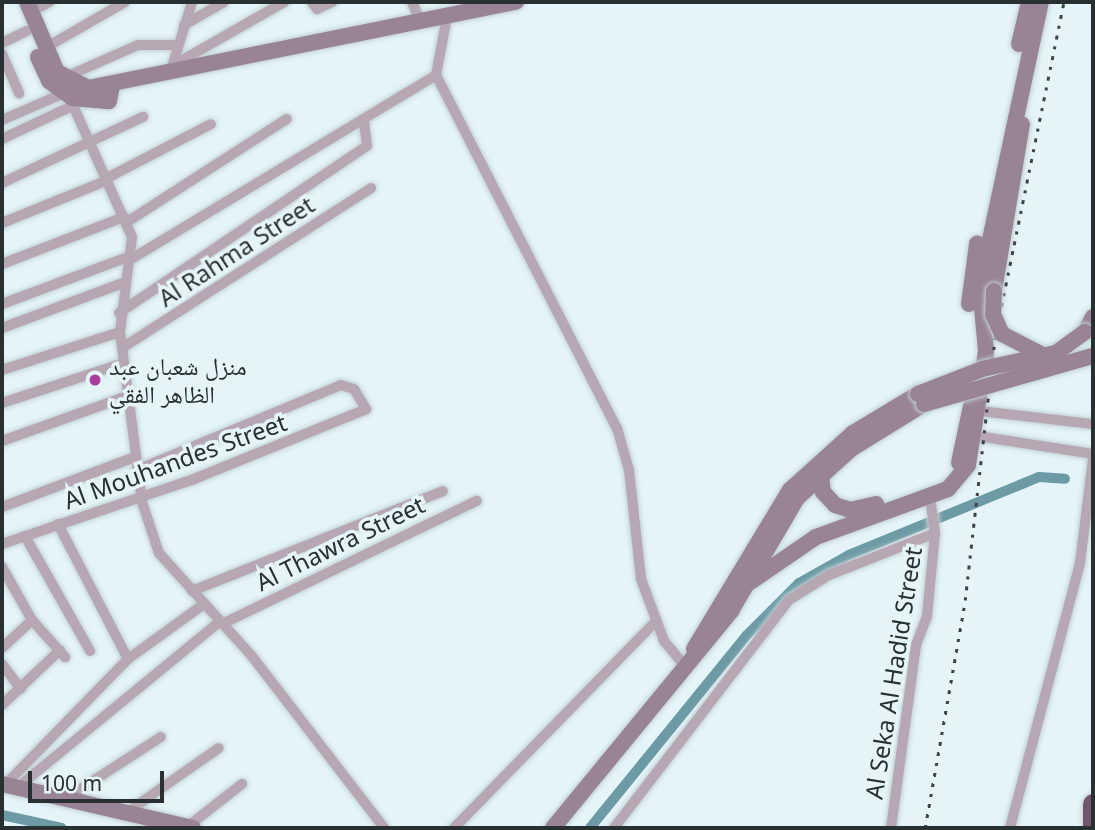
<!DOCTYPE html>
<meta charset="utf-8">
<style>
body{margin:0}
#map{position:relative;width:1095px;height:830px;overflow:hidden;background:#e4f4f8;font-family:"Noto Sans","Noto Naskh Arabic",sans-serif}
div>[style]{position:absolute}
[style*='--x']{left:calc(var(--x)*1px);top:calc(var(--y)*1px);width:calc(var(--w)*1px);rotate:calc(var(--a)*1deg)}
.canal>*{height:10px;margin:-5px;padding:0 5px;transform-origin:5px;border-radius:5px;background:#6d9ba5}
.roads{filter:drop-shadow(0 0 2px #c2d1d4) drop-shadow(0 0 2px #c2d1d4)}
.street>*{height:10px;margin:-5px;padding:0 5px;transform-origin:5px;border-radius:5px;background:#b6a7b3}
.secondary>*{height:16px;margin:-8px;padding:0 8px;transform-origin:8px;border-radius:8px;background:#998495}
.highway>*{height:21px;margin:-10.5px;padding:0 10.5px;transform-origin:10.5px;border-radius:10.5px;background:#72556c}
.rail>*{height:2.5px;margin-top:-1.25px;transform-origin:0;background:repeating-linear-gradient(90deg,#3c4445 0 3.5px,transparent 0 10.5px)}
.bridges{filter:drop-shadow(0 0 2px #c2d1d4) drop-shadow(0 0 2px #c2d1d4)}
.secondary-bridge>*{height:16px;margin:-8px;padding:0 8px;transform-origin:8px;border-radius:8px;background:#998495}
.dots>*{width:19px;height:19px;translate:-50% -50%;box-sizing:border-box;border:4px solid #e4f4f8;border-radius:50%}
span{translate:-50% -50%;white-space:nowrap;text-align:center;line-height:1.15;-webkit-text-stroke:7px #e4f4f8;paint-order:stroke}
.street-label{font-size:24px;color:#293031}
.poi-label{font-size:24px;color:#293031}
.left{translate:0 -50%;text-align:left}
.frame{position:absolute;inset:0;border:4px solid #293031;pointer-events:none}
.scale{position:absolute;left:28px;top:771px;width:136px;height:32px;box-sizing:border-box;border:4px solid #293031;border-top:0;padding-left:9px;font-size:21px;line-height:24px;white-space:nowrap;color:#293031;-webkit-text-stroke:5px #e4f4f8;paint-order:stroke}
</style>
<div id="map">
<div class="canal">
<i style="--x:2;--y:815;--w:61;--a:12.2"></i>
<i style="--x:590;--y:828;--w:247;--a:-50.9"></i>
<i style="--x:746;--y:636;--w:75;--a:-45"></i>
<i style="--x:799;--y:583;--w:57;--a:-29.2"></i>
<i style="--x:849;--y:555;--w:205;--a:-22.3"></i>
<i style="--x:1039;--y:477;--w:26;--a:4"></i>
</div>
<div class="roads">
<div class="street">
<i style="--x:312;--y:2;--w:9;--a:54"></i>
<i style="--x:317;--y:9;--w:17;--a:-25"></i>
<i style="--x:412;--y:2;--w:23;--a:67"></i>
<i style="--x:31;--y:12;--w:21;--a:-29"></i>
<i style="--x:184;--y:25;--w:46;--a:-29.9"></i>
<i style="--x:2;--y:43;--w:28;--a:-26"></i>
<i style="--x:45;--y:48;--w:92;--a:-29.9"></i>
<i style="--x:2;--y:54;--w:43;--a:66.4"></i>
<i style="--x:172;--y:66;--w:129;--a:-29.7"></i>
<i style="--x:171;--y:70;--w:71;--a:-72.8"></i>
<i style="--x:436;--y:75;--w:397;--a:62.9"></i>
<i style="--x:617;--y:428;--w:44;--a:74.1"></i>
<i style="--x:629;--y:470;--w:110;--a:83.7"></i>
<i style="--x:641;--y:579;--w:66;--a:69.6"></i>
<i style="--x:664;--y:641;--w:33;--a:50"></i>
<i style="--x:63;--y:78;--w:82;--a:-23.7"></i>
<i style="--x:138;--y:45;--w:39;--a:0"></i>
<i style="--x:67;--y:92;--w:159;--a:65.9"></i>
<i style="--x:132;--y:237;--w:96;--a:97.2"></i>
<i style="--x:120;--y:332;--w:171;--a:82.6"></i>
<i style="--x:142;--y:502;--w:54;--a:71.6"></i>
<i style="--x:159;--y:553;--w:137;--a:48"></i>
<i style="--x:251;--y:655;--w:218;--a:52.4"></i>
<i style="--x:2;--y:120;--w:65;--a:-23.4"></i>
<i style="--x:2;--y:139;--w:75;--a:-25.2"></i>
<i style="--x:107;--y:178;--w:117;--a:-27.4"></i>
<i style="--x:2;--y:183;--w:156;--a:-25.1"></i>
<i style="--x:127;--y:222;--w:190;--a:-32.8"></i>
<i style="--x:2;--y:223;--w:114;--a:-22.1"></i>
<i style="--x:128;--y:261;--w:360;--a:-31.1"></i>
<i style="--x:436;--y:75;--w:59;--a:-79.3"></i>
<i style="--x:2;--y:264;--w:131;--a:-21.1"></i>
<i style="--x:2;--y:304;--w:134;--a:-20.5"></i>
<i style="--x:119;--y:313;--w:299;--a:-34"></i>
<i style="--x:367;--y:146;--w:26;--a:-97"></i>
<i style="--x:2;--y:328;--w:129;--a:-20.4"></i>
<i style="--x:122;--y:348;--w:296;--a:-32.7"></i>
<i style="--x:2;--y:370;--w:124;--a:-17.9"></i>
<i style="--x:2;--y:403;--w:128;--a:-18.2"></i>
<i style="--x:980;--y:411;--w:114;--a:6.6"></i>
<i style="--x:977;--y:436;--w:117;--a:8.8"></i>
<i style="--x:2;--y:441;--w:134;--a:-19.7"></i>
<i style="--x:2;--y:507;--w:142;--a:-20.6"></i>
<i style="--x:58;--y:524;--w:152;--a:62.6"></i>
<i style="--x:25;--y:536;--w:132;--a:60.5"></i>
<i style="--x:2;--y:544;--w:203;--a:-18.7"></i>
<i style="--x:194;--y:479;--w:186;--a:-22.1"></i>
<i style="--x:366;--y:409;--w:23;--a:-121"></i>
<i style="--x:354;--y:389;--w:14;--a:-163"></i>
<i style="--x:341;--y:385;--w:221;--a:157.4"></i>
<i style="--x:2;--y:567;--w:61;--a:60.5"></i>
<i style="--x:32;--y:620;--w:50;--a:48.3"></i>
<i style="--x:192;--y:591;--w:270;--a:-21.7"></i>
<i style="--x:222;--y:624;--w:283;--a:-25.8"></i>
<i style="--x:2;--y:648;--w:41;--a:-43"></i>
<i style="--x:2;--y:664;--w:31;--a:53"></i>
<i style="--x:2;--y:705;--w:80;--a:-43.5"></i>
<i style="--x:5;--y:785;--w:176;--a:-45.7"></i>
<i style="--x:128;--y:659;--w:94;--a:-35.9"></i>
<i style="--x:17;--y:788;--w:263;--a:-39.4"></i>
<i style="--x:65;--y:799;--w:114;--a:-32.9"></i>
<i style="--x:126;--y:813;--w:113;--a:-35"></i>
<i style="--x:187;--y:827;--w:70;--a:-38"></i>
<i style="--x:454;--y:828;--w:289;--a:-45.7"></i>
<i style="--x:614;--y:828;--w:287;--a:-52.5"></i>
<i style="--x:789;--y:600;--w:47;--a:-32"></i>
<i style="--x:829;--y:575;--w:114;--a:-21.6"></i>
<i style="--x:891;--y:828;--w:185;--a:-82.2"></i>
<i style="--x:916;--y:645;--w:31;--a:-69"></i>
<i style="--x:927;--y:616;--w:83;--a:-84.5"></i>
<i style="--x:935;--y:533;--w:36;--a:-98"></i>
<i style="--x:1010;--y:828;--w:274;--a:-75.2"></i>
<i style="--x:1080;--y:563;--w:105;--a:-82.9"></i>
</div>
<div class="secondary">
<i style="--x:27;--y:2;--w:76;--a:66.8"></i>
<i style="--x:57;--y:72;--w:35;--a:27"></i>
<i style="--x:88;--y:88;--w:437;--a:-11.4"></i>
<i style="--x:1019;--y:44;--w:43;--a:-76.6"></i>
<i style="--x:38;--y:57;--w:26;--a:65"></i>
<i style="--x:49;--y:81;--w:29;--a:36"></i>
<i style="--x:72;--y:98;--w:37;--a:5"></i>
<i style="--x:109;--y:101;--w:15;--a:-79"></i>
<i style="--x:994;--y:291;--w:169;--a:-80.5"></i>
<i style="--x:969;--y:304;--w:61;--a:-82.4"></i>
<i style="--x:1085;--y:332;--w:17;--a:-62"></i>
<i style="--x:959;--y:463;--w:58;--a:-78.1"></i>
<i style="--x:821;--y:474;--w:18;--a:84"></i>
<i style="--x:823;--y:492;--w:18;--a:47"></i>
<i style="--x:835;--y:505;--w:16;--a:18"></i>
<i style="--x:850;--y:510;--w:27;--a:-13"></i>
<i style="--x:749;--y:583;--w:81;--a:-34.5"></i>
<i style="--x:816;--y:537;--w:140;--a:-20"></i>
<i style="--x:948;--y:489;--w:31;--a:-50"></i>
<i style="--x:968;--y:465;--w:115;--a:-81"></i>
<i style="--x:986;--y:351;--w:65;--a:-95.3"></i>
<i style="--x:980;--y:286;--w:290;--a:-77.9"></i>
<i style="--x:694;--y:649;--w:186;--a:-58.9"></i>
<i style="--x:790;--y:490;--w:85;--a:-42.1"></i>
<i style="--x:853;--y:433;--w:76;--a:-31"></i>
<i style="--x:2;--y:784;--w:196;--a:13"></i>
<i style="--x:553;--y:828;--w:281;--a:-50.6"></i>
<i style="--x:731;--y:611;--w:131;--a:-59.7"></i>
<i style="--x:797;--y:498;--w:73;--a:-42.2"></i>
<i style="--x:851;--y:449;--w:86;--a:-31.7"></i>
</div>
<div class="highway">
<i style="--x:1093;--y:828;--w:24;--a:-90"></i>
</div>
</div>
<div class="rail">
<i style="--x:925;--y:828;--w:231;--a:-80"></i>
<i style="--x:965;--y:600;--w:265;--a:-83.5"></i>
<i style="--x:995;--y:337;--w:342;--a:-78.4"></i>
</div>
<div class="bridges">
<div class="secondary-bridge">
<i style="--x:994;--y:291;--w:23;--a:92"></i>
<i style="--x:993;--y:314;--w:22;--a:66"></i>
<i style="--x:1002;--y:334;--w:44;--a:27.1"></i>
<i style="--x:918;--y:394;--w:69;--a:-21.3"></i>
<i style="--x:982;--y:369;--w:76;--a:-12.2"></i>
<i style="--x:1056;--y:353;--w:36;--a:-36"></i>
<i style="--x:924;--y:404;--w:176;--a:-15.9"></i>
</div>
</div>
<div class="dots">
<i style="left:95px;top:380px;background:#aa3d9c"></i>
</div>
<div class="street-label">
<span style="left:236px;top:251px;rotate:-33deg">Al Rahma Street</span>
<span style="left:175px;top:461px;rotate:-20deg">Al Mouhandes Street</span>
<span style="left:340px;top:543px;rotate:-26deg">Al Thawra Street</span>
<span style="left:893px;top:673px;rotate:-81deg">Al Seka Al Hadid Street</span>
</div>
<div class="poi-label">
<span class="left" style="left:109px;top:380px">منزل شعبان عبد<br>الظاهر الفقي</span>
</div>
<div class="frame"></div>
<div class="scale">100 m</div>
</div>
